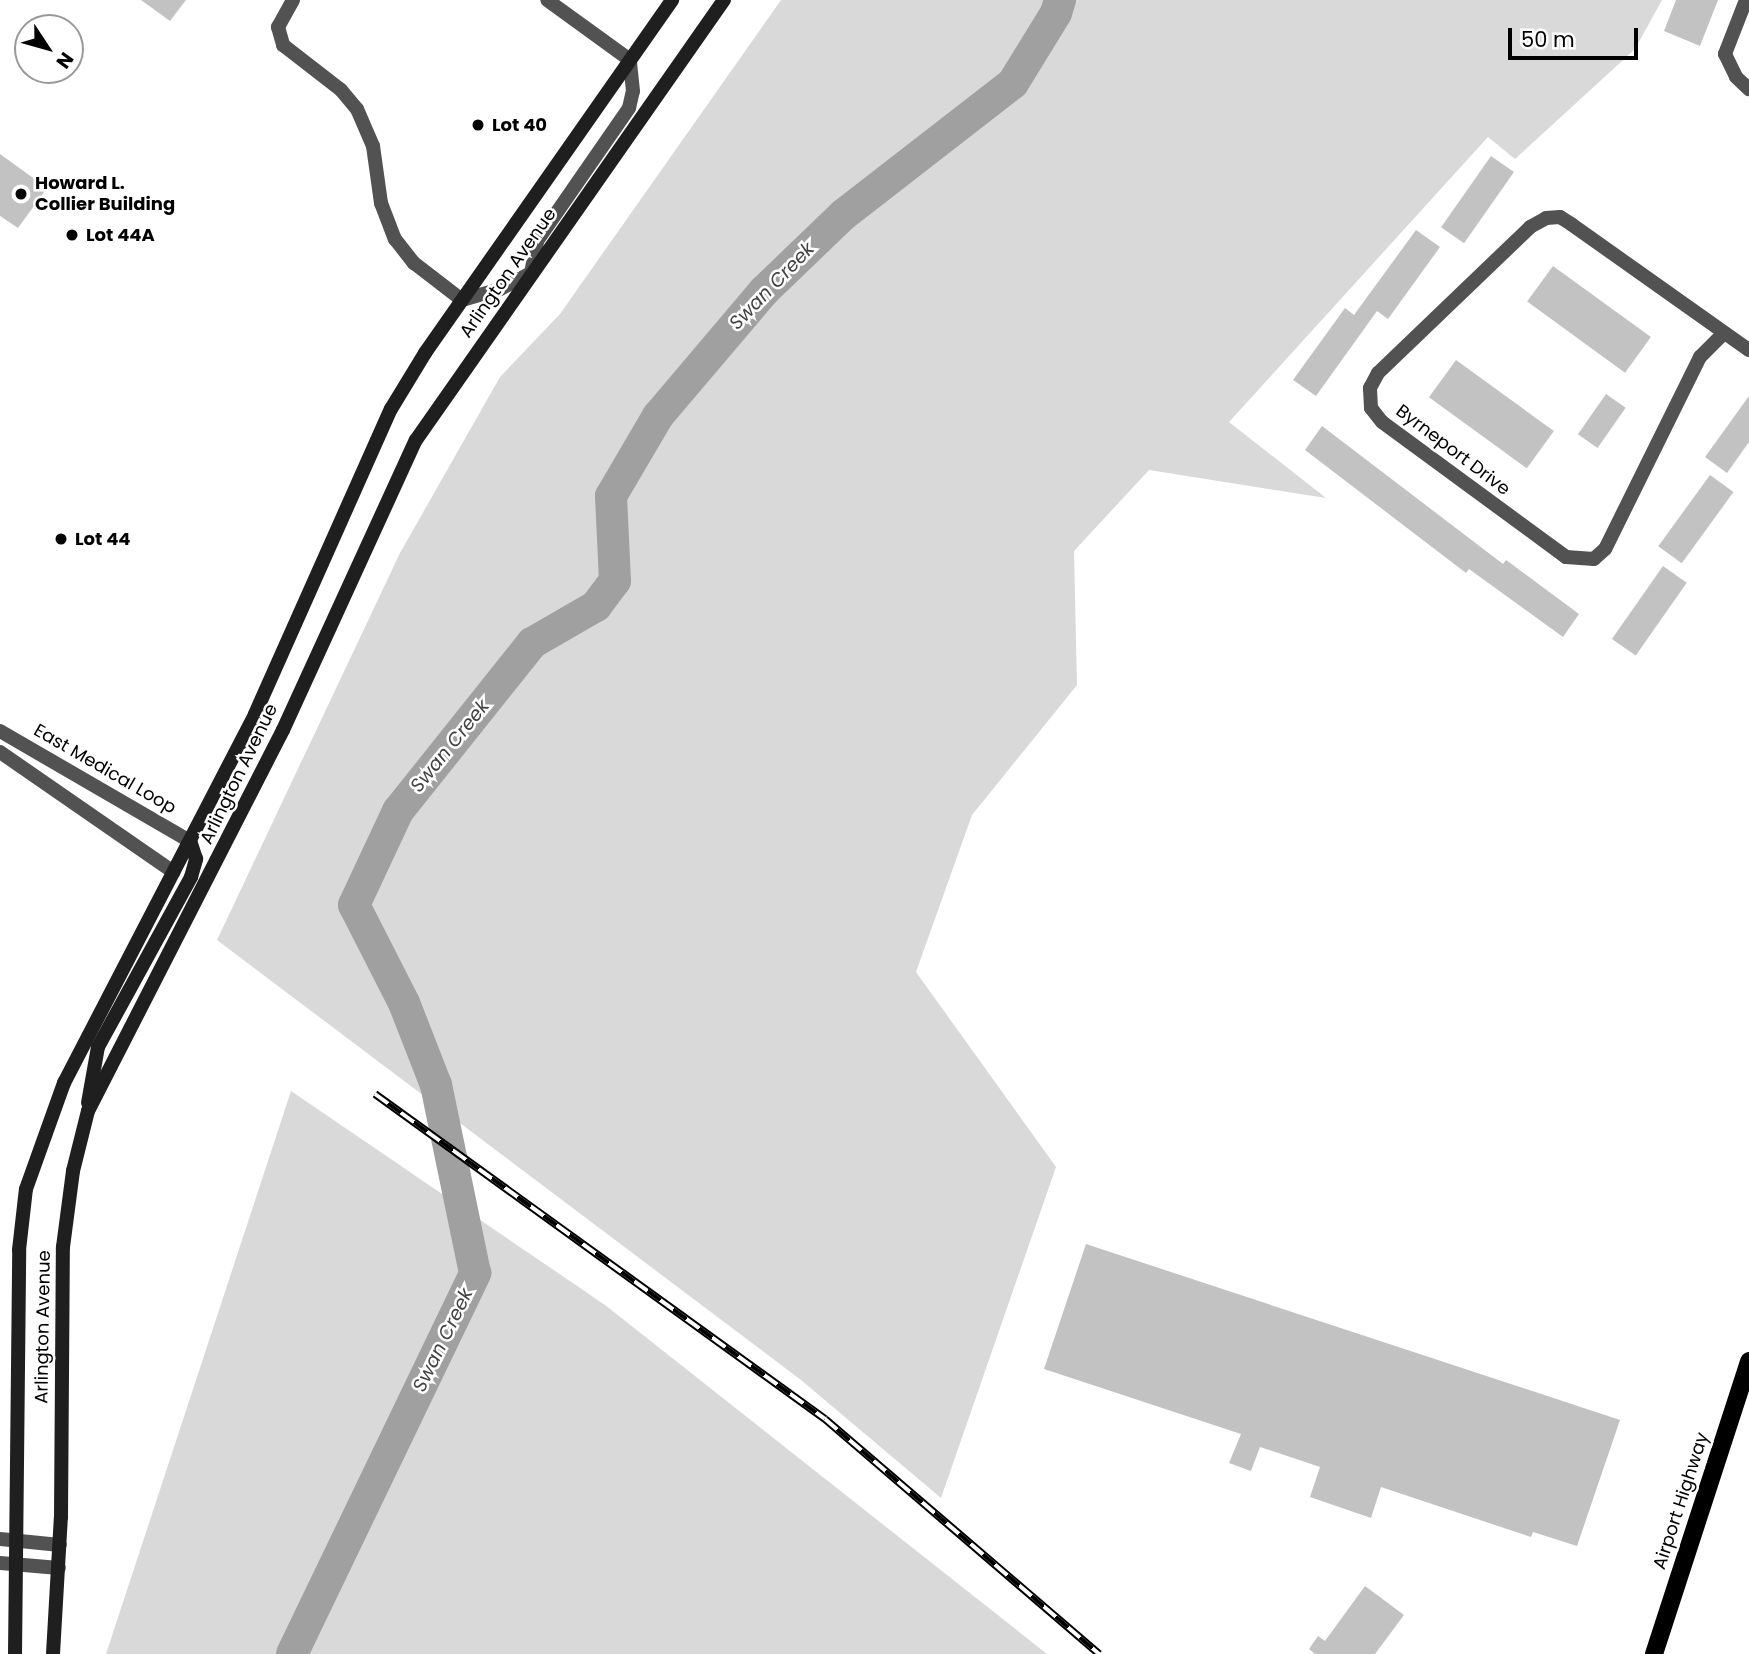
<!DOCTYPE html>
<style>
body{margin:0}
#map{position:relative;width:1749px;height:1654px;overflow:hidden;background:#fff;font-family:Poppins,sans-serif}
div>[style]{position:absolute}
[style*='--x']{left:calc(var(--x)*1px);top:calc(var(--y)*1px);width:calc(var(--w)*1px);rotate:calc(var(--a)*1deg)}
.green>*{inset:0;background:#d9d9d9}
.river>*{height:32px;margin:-16px;padding:0 16px;transform-origin:16px;border-radius:16px;background:#a0a0a0}
.building>*{inset:0;background:#c2c2c2;transform-origin:0 0}
.street>*{height:14px;margin:-7px;padding:0 7px;transform-origin:7px;border-radius:7px;background:#525252}
.secondary>*{height:14px;margin:-7px;padding:0 7px;transform-origin:7px;border-radius:7px;background:#1f1f1f}
.primary>*{height:18px;margin:-9px;padding:0 9px;transform-origin:9px;border-radius:9px;background:#000}
.rail>*{height:8px;margin-top:-4px;transform-origin:0;background:repeating-linear-gradient(90deg,#fff 0 16px,#000 0 32px);box-sizing:border-box;border-block:2px solid #000}
.dots>*{width:19px;height:19px;translate:-50% -50%;box-sizing:border-box;border:4px solid #fff;border-radius:50%}
span{translate:-50% -50%;white-space:nowrap;text-align:center;line-height:1.15;-webkit-text-stroke:5px #fff;paint-order:stroke}
.poi-label{font-size:18px;color:#000;font-weight:700}
.left{translate:0 -50%;text-align:left}
.street-label{font-size:18px;color:#000}
.water-label{font-size:19px;color:#414141;font-style:italic}
.north{position:absolute;left:14px;top:14px;width:70px;height:70px;box-sizing:border-box;background:#fff;border:2px solid #999;border-radius:50%;rotate:126deg;font-size:19px;font-weight:700;line-height:28px;text-align:center;color:#000}
.north::after{content:'';display:block;margin:auto;width:24px;height:32px;background:#000;clip-path:polygon(50% 0,100% 100%,50% 72%,0 100%)}
.scale{position:absolute;left:1508px;top:28px;width:130px;height:32px;box-sizing:border-box;border:4px solid #000;border-top:0;padding-left:9px;font-size:21px;line-height:24px;white-space:nowrap;color:#000;-webkit-text-stroke:5px #fff;paint-order:stroke}
</style>
<div id="map">
<div class="green">
<i style="clip-path:polygon(781px 0,1662px 0,1635px 49px,1515px 159px,1488px 137px,1229px 422px,1326px 498px,1149px 470px,1074px 551px,1077px 685px,972px 815px,916px 972px,1056px 1167px,941px 1498px,801px 1380px,217px 940px,400px 553px,500px 377px,560px 314px)"></i>
<i style="clip-path:polygon(291px 1091px,605px 1305px,1047px 1654px,106px 1654px)"></i>
</div>
<div class="river">
<i style="--x:292;--y:1654;--w:423;--a:-64.3"></i>
<i style="--x:475;--y:1273;--w:192;--a:-101.7"></i>
<i style="--x:436;--y:1085;--w:88;--a:-111.3"></i>
<i style="--x:404;--y:1003;--w:110;--a:-117"></i>
<i style="--x:354;--y:905;--w:104;--a:-64.9"></i>
<i style="--x:398;--y:811;--w:215;--a:-51.4"></i>
<i style="--x:532;--y:643;--w:74;--a:-30"></i>
<i style="--x:596;--y:606;--w:31;--a:-53"></i>
<i style="--x:615;--y:581;--w:85;--a:-92.7"></i>
<i style="--x:611;--y:496;--w:93;--a:-59.6"></i>
<i style="--x:658;--y:416;--w:164;--a:-49.7"></i>
<i style="--x:764;--y:291;--w:110;--a:-43.9"></i>
<i style="--x:843;--y:215;--w:215;--a:-37.8"></i>
<i style="--x:1013;--y:83;--w:82;--a:-58.4"></i>
<i style="--x:1056;--y:13;--w:14;--a:-73"></i>
</div>
<div class="building">
<i style="clip-path:polygon(141px 0,186px 0,170px 21px)"></i>
<i style="clip-path:polygon(1676px 0,1718px 0,1700px 46px,1664px 31px)"></i>
<i style="clip-path:polygon(0 154px,47px 188px,18px 228px,0 216px)"></i>
<i style="left:1491px;top:156px;width:28px;height:87px;rotate:35deg"></i>
<i style="clip-path:polygon(1416px 230px,1440px 247px,1388px 319px,1377px 311px,1316px 396px,1293px 380px,1345px 308px,1354px 315px)"></i>
<i style="left:1553px;top:266px;width:121px;height:44px;rotate:36deg"></i>
<i style="left:1456px;top:360px;width:121px;height:46px;rotate:36deg"></i>
<i style="left:1606px;top:394px;width:24px;height:49px;rotate:35deg"></i>
<i style="clip-path:polygon(1749px 396px,1749px 442px,1727px 473px,1705px 457px)"></i>
<i style="clip-path:polygon(1322px 426px,1503px 564px,1506px 560px,1579px 614px,1563px 637px,1469px 569px,1466px 573px,1305px 450px)"></i>
<i style="left:1710px;top:475px;width:29px;height:88px;rotate:36deg"></i>
<i style="left:1663px;top:566px;width:29px;height:89px;rotate:35deg"></i>
<i style="clip-path:polygon(1086px 1244px,1620px 1420px,1577px 1546px,1533px 1532px,1531px 1537px,1381px 1487px,1371px 1518px,1310px 1497px,1320px 1467px,1260px 1447px,1251px 1471px,1229px 1463px,1241px 1434px,1044px 1369px)"></i>
<i style="clip-path:polygon(1365px 1586px,1404px 1615px,1375px 1654px,1315px 1654px,1309px 1649px,1318px 1636px,1325px 1641px)"></i>
</div>
<div class="street">
<i style="--x:293;--y:0;--w:31;--a:119"></i>
<i style="--x:278;--y:27;--w:19;--a:74"></i>
<i style="--x:283;--y:45;--w:73;--a:37.8"></i>
<i style="--x:341;--y:90;--w:25;--a:50"></i>
<i style="--x:357;--y:109;--w:40;--a:66.6"></i>
<i style="--x:373;--y:146;--w:58;--a:82"></i>
<i style="--x:381;--y:203;--w:39;--a:69"></i>
<i style="--x:395;--y:239;--w:31;--a:52"></i>
<i style="--x:414;--y:263;--w:61;--a:37.6"></i>
<i style="--x:462;--y:300;--w:40;--a:-16"></i>
<i style="--x:500;--y:289;--w:35;--a:-27"></i>
<i style="--x:531;--y:273;--w:33;--a:-79"></i>
<i style="--x:537;--y:241;--w:162;--a:-55.3"></i>
<i style="--x:629;--y:108;--w:17;--a:-77"></i>
<i style="--x:633;--y:91;--w:31;--a:-96"></i>
<i style="--x:630;--y:60;--w:102;--a:-144.1"></i>
<i style="--x:1746;--y:0;--w:58;--a:111.3"></i>
<i style="--x:1725;--y:54;--w:25;--a:64"></i>
<i style="--x:1736;--y:77;--w:18;--a:43"></i>
<i style="--x:1724;--y:333;--w:34;--a:135"></i>
<i style="--x:1700;--y:357;--w:214;--a:116.3"></i>
<i style="--x:1605;--y:549;--w:15;--a:138"></i>
<i style="--x:1594;--y:559;--w:28;--a:-176"></i>
<i style="--x:1566;--y:557;--w:228;--a:-143.7"></i>
<i style="--x:1382;--y:422;--w:18;--a:-128"></i>
<i style="--x:1371;--y:408;--w:20;--a:-93"></i>
<i style="--x:1370;--y:388;--w:17;--a:-62"></i>
<i style="--x:1378;--y:373;--w:211;--a:-43.8"></i>
<i style="--x:1530;--y:227;--w:18;--a:-29"></i>
<i style="--x:1546;--y:218;--w:14;--a:-4"></i>
<i style="--x:1560;--y:217;--w:13;--a:32"></i>
<i style="--x:1571;--y:224;--w:218;--a:35.3"></i>
<i style="--x:0;--y:731;--w:220;--a:30.1"></i>
<i style="--x:0;--y:752;--w:211;--a:34.7"></i>
<i style="--x:0;--y:1539;--w:60;--a:5.7"></i>
<i style="--x:0;--y:1563;--w:59;--a:4.8"></i>
</div>
<div class="secondary">
<i style="--x:88;--y:1103;--w:57;--a:-79.9"></i>
<i style="--x:98;--y:1047;--w:194;--a:-61.3"></i>
<i style="--x:191;--y:877;--w:19;--a:-74"></i>
<i style="--x:196;--y:859;--w:19;--a:-108"></i>
<i style="--x:15;--y:1654;--w:404;--a:-89.4"></i>
<i style="--x:19;--y:1250;--w:61;--a:-83.5"></i>
<i style="--x:26;--y:1189;--w:113;--a:-70.3"></i>
<i style="--x:64;--y:1083;--w:416;--a:-62.6"></i>
<i style="--x:255;--y:714;--w:334;--a:-66"></i>
<i style="--x:391;--y:409;--w:66;--a:-58.7"></i>
<i style="--x:425;--y:353;--w:431;--a:-55"></i>
<i style="--x:53;--y:1654;--w:137;--a:-86.7"></i>
<i style="--x:61;--y:1517;--w:270;--a:-89.6"></i>
<i style="--x:63;--y:1247;--w:77;--a:-82.5"></i>
<i style="--x:73;--y:1171;--w:62;--a:-76"></i>
<i style="--x:88;--y:1111;--w:428;--a:-62.9"></i>
<i style="--x:283;--y:730;--w:319;--a:-65.4"></i>
<i style="--x:416;--y:440;--w:537;--a:-55.01"></i>
</div>
<div class="primary">
<i style="--x:1654;--y:1654;--w:308;--a:-72"></i>
</div>
<div class="rail">
<i style="--x:375;--y:1094;--w:555;--a:35.84"></i>
<i style="--x:825;--y:1419;--w:361;--a:40.6"></i>
</div>
<div class="dots">
<i style="left:478px;top:125px;background:#000"></i>
<i style="left:21px;top:194px;background:#000"></i>
<i style="left:72px;top:235px;background:#000"></i>
<i style="left:61px;top:539px;background:#000"></i>
</div>
<div class="poi-label">
<span class="left" style="left:492px;top:125px">Lot 40</span>
<span class="left" style="left:35px;top:194px">Howard L.<br>Collier Building</span>
<span class="left" style="left:86px;top:235px">Lot 44A</span>
<span class="left" style="left:75px;top:539px">Lot 44</span>
</div>
<div class="street-label">
<span style="left:508px;top:273px;rotate:-55deg">Arlington Avenue</span>
<span style="left:1453px;top:450px;rotate:37deg">Byrneport Drive</span>
<span style="left:105px;top:769px;rotate:30deg">East Medical Loop</span>
<span style="left:239px;top:774px;rotate:-64deg">Arlington Avenue</span>
<span style="left:43px;top:1327px;rotate:-89deg">Arlington Avenue</span>
<span style="left:1681px;top:1501px;rotate:-72deg">Airport Highway</span>
</div>
<div class="water-label">
<span style="left:772px;top:286px;rotate:-46deg">Swan Creek</span>
<span style="left:450px;top:746px;rotate:-51deg">Swan Creek</span>
<span style="left:443px;top:1340px;rotate:-64deg">Swan Creek</span>
</div>
<div class="north">N</div>
<div class="scale">50 m</div>
</div>
